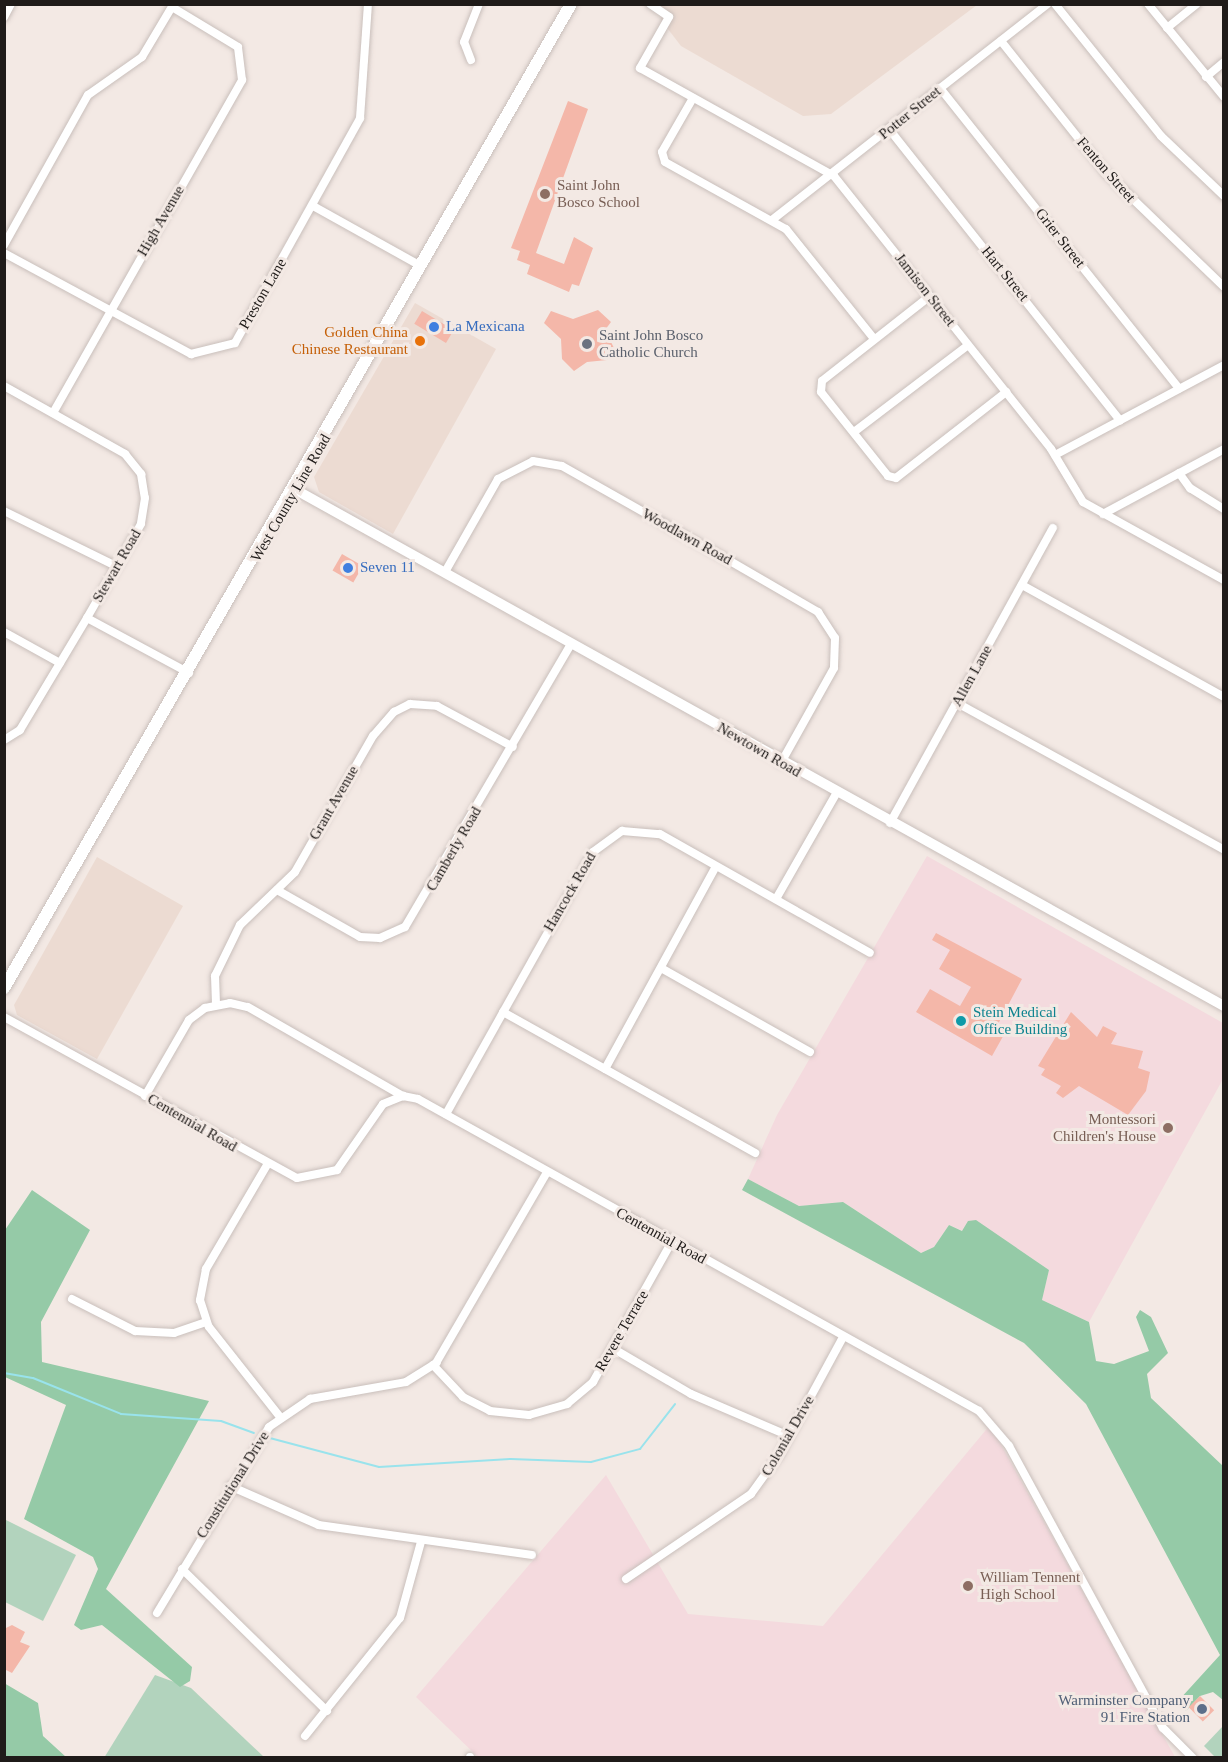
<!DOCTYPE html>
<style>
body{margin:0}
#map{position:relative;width:1228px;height:1762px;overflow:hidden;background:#f3e9e4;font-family:"Times New Roman",serif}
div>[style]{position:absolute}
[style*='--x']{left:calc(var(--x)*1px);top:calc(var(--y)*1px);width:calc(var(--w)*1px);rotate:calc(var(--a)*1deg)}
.built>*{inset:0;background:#ecdbd2}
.education>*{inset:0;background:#f4dade}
.green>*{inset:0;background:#b2d3bd}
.forest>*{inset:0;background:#95caa7}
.stream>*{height:2px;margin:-1px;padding:0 1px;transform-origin:1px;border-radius:1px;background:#99e3ec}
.building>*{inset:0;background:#f4b7a9;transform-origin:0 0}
.roads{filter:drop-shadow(0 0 2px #c9bfbb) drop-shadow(0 0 2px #c9bfbb)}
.minor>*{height:8px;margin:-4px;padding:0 4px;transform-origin:4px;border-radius:4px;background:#fff}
.tertiary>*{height:10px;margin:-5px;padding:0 5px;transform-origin:5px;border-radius:5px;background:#fff}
.primary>*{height:12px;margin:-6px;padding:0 6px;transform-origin:6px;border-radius:6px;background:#fff}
.dots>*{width:16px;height:16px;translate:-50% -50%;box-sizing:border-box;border:3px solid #f3e9e4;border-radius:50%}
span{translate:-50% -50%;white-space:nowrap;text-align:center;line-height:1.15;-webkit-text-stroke:6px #f3e9e4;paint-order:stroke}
.street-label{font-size:15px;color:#1f1b19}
.education-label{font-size:15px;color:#785e54}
.left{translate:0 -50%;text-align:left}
.right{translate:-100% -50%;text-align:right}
.shop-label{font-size:15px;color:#366cbe}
.food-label{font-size:15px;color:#c56008}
.worship-label{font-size:15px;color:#5b616d}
.culture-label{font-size:15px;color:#0d838f}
.service-label{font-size:15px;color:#4e5e75}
.frame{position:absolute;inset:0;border:6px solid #1f1b19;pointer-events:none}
</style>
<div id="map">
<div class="built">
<i style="clip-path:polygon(662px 4px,977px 5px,831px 114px,803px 116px,681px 46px,661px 20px)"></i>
<i style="clip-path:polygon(415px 303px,496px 349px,393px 534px,319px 492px,314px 477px)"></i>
<i style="clip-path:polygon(97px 857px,183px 906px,97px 1059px,17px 1015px,14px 1005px)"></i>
</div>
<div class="education">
<i style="clip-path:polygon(927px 856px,1223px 1023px,1223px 1079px,1089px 1322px,1042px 1300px,1049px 1270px,976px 1221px,963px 1231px,949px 1225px,934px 1247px,921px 1253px,843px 1202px,799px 1206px,748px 1179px,777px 1115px)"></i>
<i style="clip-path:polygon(990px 1425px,1175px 1757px,478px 1757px,416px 1697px,606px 1475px,688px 1614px,823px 1626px)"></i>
</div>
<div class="green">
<i style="clip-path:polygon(4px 1519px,76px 1555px,43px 1621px,5px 1602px)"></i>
<i style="clip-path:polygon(155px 1675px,191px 1688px,264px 1757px,104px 1758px)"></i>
<i style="clip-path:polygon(1223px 1726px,1223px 1757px,1215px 1757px,1204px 1746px)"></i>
</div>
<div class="forest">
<i style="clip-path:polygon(748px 1179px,799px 1206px,843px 1202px,921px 1253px,934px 1247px,949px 1225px,962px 1231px,968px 1221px,976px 1220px,1049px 1270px,1042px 1300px,1089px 1322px,1096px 1361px,1114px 1364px,1149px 1351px,1136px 1317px,1140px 1310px,1151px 1317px,1168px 1353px,1147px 1374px,1151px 1398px,1223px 1466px,1223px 1700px,1213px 1692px,1200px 1696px,1186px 1711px,1179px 1700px,1220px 1655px,1086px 1404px,1024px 1343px,742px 1190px)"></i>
<i style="clip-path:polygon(32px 1190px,90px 1230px,41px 1322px,42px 1362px,209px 1401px,106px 1589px,192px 1667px,190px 1681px,180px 1687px,102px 1625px,81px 1630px,74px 1625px,98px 1569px,93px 1557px,24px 1519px,66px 1405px,5px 1377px,5px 1230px)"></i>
<i style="clip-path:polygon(4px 1683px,38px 1703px,43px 1736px,66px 1757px,5px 1757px)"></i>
</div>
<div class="stream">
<i style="--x:4;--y:1373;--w:29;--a:10"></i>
<i style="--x:33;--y:1378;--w:95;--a:22.2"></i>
<i style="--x:121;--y:1414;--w:100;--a:4"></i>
<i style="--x:221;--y:1421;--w:35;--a:20"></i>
<i style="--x:266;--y:1437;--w:117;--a:14.9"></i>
<i style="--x:379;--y:1467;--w:132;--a:-3.5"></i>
<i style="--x:511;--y:1459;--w:80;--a:2.1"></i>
<i style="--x:591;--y:1462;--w:51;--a:-14.9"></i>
<i style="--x:640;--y:1449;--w:57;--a:-52.1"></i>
</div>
<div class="building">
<i style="clip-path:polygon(568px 101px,588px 109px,536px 253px,564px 264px,574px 237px,593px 248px,579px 286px,572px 284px,569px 292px,527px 274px,530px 265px,517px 260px,520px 251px,511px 248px)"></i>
<i style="clip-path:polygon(598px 310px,611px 322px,605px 330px,614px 348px,607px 360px,587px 362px,574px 371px,562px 359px,561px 339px,544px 323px,551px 311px,573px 319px)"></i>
<i style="left:422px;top:311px;width:37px;height:15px;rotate:31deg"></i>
<i style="left:342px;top:554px;width:24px;height:19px;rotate:30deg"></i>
<i style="clip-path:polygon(936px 933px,1022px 979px,997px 1026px,1006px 1031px,992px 1056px,916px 1012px,930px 989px,960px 1006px,971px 987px,939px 969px,950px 950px,932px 940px)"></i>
<i style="clip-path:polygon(1071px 1012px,1097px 1037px,1103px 1026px,1117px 1033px,1111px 1044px,1143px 1051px,1138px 1068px,1150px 1072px,1146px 1091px,1128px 1115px,1079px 1086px,1063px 1098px,1056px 1093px,1061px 1086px,1041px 1075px,1045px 1069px,1038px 1066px)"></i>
<i style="clip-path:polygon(12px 1625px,25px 1632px,20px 1642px,30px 1646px,12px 1673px,4px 1669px,4px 1629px)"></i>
<i style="left:1200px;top:1696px;width:20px;height:16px;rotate:45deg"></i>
</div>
<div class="roads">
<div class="minor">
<i style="--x:650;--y:4;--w:23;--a:34"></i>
<i style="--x:669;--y:17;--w:59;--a:119.6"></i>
<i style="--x:640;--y:68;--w:222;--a:29.1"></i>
<i style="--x:834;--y:176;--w:349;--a:51.5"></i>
<i style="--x:1051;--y:449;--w:62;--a:58.9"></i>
<i style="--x:1083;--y:502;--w:161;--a:29"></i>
<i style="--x:1055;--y:4;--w:169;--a:51.2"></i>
<i style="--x:1161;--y:136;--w:87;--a:43.6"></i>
<i style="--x:1148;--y:4;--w:120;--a:50.7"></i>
<i style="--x:4;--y:17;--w:15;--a:-62"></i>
<i style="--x:1167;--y:28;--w:38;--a:-39"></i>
<i style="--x:1001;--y:41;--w:169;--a:51.5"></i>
<i style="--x:1106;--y:173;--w:164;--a:44"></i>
<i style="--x:471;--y:60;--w:19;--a:-111"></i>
<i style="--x:464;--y:42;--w:41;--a:-68.5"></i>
<i style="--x:1206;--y:77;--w:23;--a:-40"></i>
<i style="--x:940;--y:88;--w:384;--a:51.5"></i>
<i style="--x:693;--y:98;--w:62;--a:119.9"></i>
<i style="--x:662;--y:152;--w:10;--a:73"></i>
<i style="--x:665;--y:162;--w:138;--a:29"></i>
<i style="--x:786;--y:229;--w:141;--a:51.3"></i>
<i style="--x:889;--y:129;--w:372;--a:51.6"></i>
<i style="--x:313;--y:206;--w:124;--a:29.1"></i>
<i style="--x:772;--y:220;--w:350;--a:-38.1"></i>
<i style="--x:4;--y:245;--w:172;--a:-60.8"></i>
<i style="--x:88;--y:95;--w:66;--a:-35.1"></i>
<i style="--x:142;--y:57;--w:61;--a:-59.2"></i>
<i style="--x:4;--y:253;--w:213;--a:28.4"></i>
<i style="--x:191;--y:354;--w:45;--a:-14"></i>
<i style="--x:235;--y:343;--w:257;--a:-60.9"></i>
<i style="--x:360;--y:118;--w:114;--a:-86"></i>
<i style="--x:930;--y:296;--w:137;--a:141.8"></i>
<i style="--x:822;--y:381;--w:11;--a:95"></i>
<i style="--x:821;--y:392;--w:107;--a:51.4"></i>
<i style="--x:888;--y:476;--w:8;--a:14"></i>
<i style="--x:896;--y:478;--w:140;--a:-38"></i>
<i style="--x:4;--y:386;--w:139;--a:29.3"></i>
<i style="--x:125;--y:454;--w:26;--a:51"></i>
<i style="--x:141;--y:474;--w:24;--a:81"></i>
<i style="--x:145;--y:498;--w:26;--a:99"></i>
<i style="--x:141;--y:524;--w:108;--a:119.9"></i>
<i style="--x:87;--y:618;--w:131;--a:120.9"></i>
<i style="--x:20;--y:730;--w:19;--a:148"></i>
<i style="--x:53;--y:413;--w:383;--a:-60.4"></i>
<i style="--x:242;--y:80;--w:33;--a:-97"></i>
<i style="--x:238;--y:47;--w:77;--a:-148.8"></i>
<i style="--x:854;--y:432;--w:143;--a:-37.3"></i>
<i style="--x:1055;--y:455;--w:191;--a:-28"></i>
<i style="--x:1179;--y:473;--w:19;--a:54"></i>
<i style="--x:1190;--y:488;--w:40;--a:32"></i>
<i style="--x:4;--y:511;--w:125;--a:26.2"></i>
<i style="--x:1103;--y:514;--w:137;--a:-28.2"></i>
<i style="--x:445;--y:572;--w:107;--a:-60.3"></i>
<i style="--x:498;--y:479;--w:39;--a:-27"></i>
<i style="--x:533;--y:461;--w:29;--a:10"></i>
<i style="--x:562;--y:466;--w:193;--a:29.5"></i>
<i style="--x:730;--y:561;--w:102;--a:30.1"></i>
<i style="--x:818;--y:612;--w:31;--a:57"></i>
<i style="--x:835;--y:638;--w:30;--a:92"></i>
<i style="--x:834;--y:668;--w:109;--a:119.2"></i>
<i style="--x:1022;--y:585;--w:231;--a:29"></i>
<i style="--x:87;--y:618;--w:116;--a:28.3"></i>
<i style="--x:4;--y:632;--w:64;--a:29"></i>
<i style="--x:957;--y:703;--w:305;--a:28.8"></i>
<i style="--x:890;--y:823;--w:337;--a:-61.1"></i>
<i style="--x:277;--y:890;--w:95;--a:29.5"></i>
<i style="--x:360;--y:937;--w:20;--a:3"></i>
<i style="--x:380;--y:938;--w:27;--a:-24"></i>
<i style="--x:405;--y:927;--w:328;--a:-59.6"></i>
<i style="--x:776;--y:899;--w:121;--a:-60.3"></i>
<i style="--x:661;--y:968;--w:171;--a:29.4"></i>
<i style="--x:216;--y:1004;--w:28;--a:-92"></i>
<i style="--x:215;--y:976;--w:57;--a:-63.9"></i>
<i style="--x:240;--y:925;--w:76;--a:-43.9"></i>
<i style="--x:295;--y:872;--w:157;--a:-60.2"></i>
<i style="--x:373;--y:736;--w:32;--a:-49"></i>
<i style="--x:394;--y:712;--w:18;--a:-27"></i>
<i style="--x:410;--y:704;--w:27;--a:4"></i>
<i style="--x:437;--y:706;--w:86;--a:28.3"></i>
<i style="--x:503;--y:1012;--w:289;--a:29.2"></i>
<i style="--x:4;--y:1017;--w:334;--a:28.8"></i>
<i style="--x:297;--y:1178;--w:41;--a:-11.3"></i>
<i style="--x:337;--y:1170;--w:80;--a:-55.1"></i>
<i style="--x:383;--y:1104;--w:22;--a:-22"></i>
<i style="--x:403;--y:1096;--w:15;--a:11"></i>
<i style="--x:418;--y:1099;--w:642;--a:29.08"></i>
<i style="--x:979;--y:1411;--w:46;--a:49.4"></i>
<i style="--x:1009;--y:1446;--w:321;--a:61.4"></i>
<i style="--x:1163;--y:1728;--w:42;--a:45"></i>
<i style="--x:605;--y:1069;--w:231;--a:-61.3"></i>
<i style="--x:145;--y:1096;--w:88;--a:-59.9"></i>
<i style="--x:189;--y:1020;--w:20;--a:-37"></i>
<i style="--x:205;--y:1008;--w:25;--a:-11"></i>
<i style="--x:230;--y:1003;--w:18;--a:13"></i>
<i style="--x:248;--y:1007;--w:179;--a:29.9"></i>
<i style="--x:446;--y:1114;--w:300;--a:-60.7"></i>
<i style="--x:593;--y:852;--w:36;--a:-36"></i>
<i style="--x:622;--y:831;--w:38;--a:5"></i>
<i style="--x:660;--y:834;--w:241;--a:29.5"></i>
<i style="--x:267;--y:1165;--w:121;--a:120.4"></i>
<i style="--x:206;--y:1269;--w:32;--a:101"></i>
<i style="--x:200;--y:1300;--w:28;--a:72"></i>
<i style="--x:209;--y:1327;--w:115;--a:51.7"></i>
<i style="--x:72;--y:1299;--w:71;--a:26.9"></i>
<i style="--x:135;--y:1331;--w:39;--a:3"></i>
<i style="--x:174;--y:1333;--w:34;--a:-19"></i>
<i style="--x:614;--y:1349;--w:89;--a:30.3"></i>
<i style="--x:691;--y:1394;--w:107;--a:23.2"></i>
<i style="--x:433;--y:1365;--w:44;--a:46.8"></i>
<i style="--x:463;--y:1397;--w:30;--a:27"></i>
<i style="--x:490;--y:1411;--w:39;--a:6"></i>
<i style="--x:529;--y:1415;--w:40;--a:-16"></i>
<i style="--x:567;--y:1404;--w:34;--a:-40"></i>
<i style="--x:593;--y:1382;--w:159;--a:-60.7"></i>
<i style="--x:230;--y:1486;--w:97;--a:23.7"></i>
<i style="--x:319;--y:1525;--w:215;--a:8"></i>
<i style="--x:182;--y:1569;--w:203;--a:44.4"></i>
<i style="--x:626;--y:1579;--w:151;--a:-34.2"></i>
<i style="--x:751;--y:1494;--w:48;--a:-54.3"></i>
<i style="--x:779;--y:1455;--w:134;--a:-61.5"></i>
<i style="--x:157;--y:1613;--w:217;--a:-58.9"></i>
<i style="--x:269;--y:1427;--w:50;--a:-34.3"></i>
<i style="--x:310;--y:1399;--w:97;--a:-10"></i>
<i style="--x:406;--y:1382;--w:36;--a:-32"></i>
<i style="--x:436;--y:1363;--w:221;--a:-59.8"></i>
<i style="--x:305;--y:1736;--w:151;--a:-51.2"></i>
<i style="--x:400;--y:1618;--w:79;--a:-74.6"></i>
<i style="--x:470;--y:1758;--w:1;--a:-90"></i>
</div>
<div class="tertiary">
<i style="--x:296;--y:490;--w:1062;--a:29.08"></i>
</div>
<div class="primary">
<i style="--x:4;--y:988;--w:1136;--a:-60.05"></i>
</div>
</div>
<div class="dots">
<i style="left:545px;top:194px;background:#8d6e63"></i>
<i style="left:434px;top:327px;background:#3f7fe0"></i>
<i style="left:420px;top:341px;background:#e8710a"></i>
<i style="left:587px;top:344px;background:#6b7280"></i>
<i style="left:348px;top:568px;background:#3f7fe0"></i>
<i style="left:961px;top:1021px;background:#0f9aa8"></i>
<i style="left:1168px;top:1128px;background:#8d6e63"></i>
<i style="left:968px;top:1586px;background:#8d6e63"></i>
<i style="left:1202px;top:1709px;background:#5c6f8a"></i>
</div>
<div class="street-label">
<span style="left:910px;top:113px;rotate:-39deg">Potter Street</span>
<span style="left:1106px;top:170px;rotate:49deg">Fenton Street</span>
<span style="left:161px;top:221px;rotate:-60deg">High Avenue</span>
<span style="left:1060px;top:238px;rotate:52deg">Grier Street</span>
<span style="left:1005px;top:274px;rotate:51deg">Hart Street</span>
<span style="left:925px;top:290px;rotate:52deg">Jamison Street</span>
<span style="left:263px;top:294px;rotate:-60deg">Preston Lane</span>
<span style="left:291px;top:498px;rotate:-60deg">West County Line Road</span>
<span style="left:687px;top:537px;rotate:29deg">Woodlawn Road</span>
<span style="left:117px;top:566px;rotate:-60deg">Stewart Road</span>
<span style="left:972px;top:676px;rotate:-61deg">Allen Lane</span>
<span style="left:759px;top:750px;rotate:30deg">Newtown Road</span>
<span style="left:334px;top:803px;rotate:-60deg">Grant Avenue</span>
<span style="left:454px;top:849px;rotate:-60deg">Camberly Road</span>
<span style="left:570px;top:892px;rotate:-60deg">Hancock Road</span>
<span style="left:192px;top:1123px;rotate:30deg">Centennial Road</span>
<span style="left:661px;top:1236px;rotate:29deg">Centennial Road</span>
<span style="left:622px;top:1331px;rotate:-60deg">Revere Terrace</span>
<span style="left:788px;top:1436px;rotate:-60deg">Colonial Drive</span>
<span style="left:233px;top:1485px;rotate:-58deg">Constitutional Drive</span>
</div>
<div class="education-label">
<span class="left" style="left:557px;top:194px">Saint John<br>Bosco School</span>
<span class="right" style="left:1156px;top:1128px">Montessori<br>Children's House</span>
<span class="left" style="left:980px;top:1586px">William Tennent<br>High School</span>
</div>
<div class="shop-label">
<span class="left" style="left:446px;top:327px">La Mexicana</span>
<span class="left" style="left:360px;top:568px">Seven 11</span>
</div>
<div class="food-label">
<span class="right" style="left:408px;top:341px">Golden China<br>Chinese Restaurant</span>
</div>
<div class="worship-label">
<span class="left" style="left:599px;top:344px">Saint John Bosco<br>Catholic Church</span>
</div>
<div class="culture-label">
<span class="left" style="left:973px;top:1021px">Stein Medical<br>Office Building</span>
</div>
<div class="service-label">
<span class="right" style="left:1190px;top:1709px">Warminster Company<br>91 Fire Station</span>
</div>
<div class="frame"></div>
</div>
